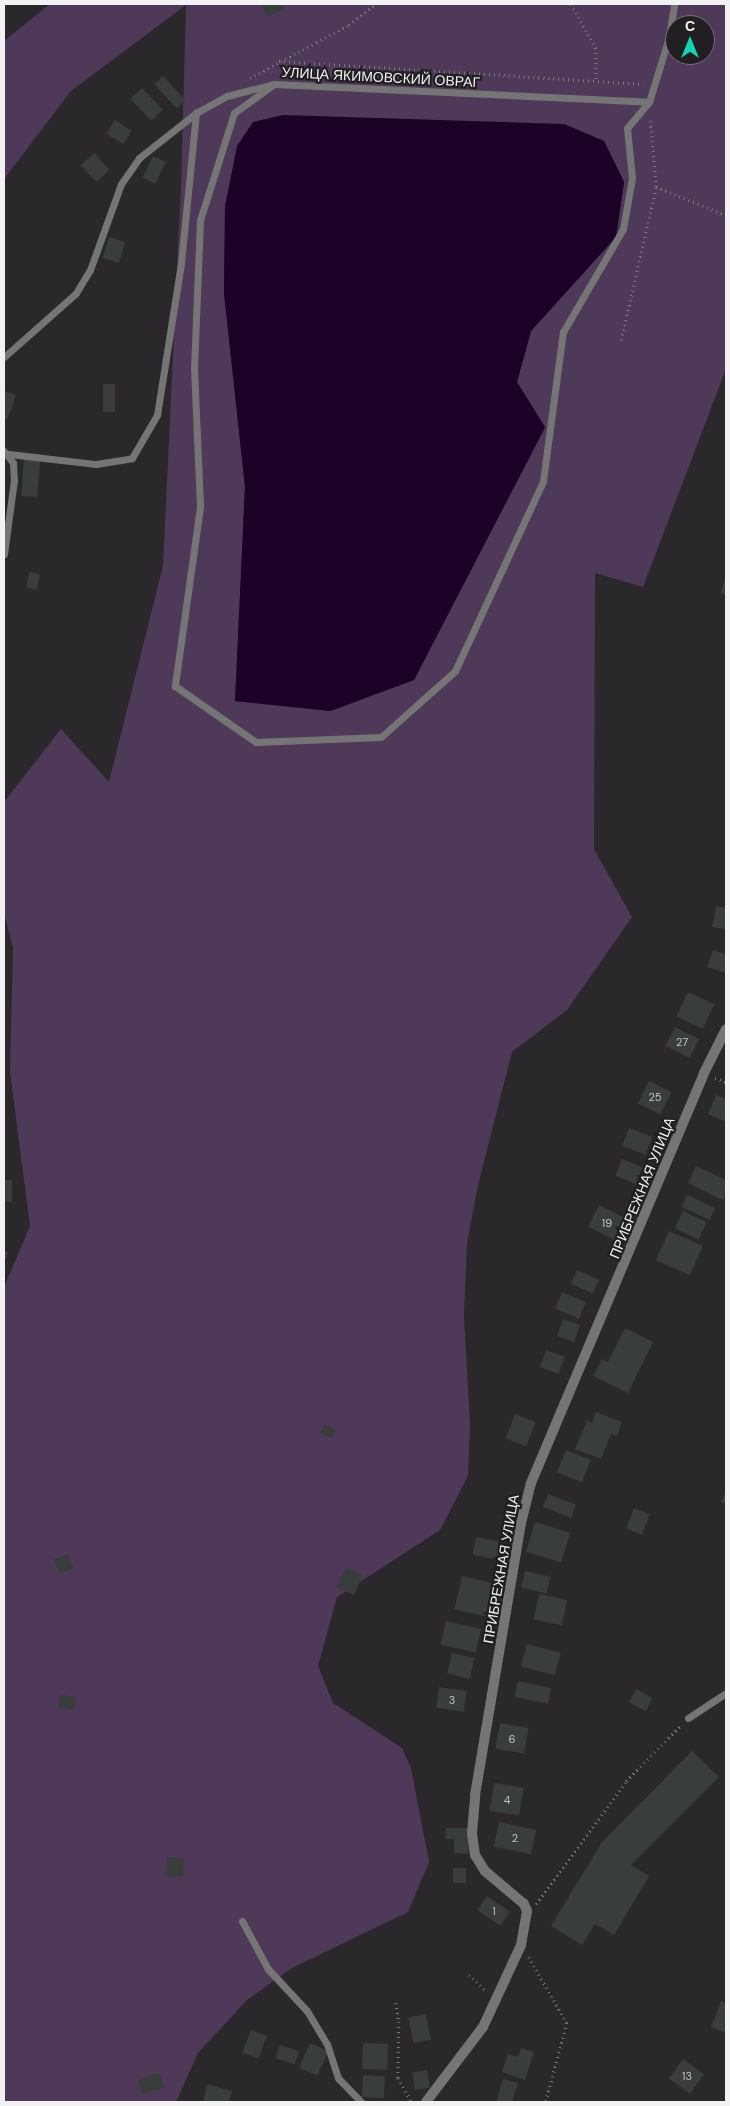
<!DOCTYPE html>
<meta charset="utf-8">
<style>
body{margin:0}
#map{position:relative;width:730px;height:2106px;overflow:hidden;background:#2a282b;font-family:"DM Sans",sans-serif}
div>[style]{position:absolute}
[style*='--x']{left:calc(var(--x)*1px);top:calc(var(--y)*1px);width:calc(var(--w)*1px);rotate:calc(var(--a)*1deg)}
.green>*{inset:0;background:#4e3959}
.water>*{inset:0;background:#1b0226}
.building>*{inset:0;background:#393d3c;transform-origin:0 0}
.path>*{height:2.5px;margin-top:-1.25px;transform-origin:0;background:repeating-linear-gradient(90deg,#7b7a7c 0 1px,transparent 0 5px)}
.service>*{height:7px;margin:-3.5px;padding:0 3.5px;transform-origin:3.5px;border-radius:3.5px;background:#767576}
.minor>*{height:10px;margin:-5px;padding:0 5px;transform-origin:5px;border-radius:5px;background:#767576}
span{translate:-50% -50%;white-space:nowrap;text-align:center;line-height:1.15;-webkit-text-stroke:4.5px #211f21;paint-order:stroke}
.number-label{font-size:11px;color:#c4c4c5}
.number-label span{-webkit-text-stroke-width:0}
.street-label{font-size:14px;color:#f2f1f3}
.frame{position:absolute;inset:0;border:5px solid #f2f1f3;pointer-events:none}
.north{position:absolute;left:665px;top:15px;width:50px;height:50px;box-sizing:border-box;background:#211f21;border:1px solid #757375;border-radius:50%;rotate:0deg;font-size:14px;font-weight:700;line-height:20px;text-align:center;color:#f2f1f3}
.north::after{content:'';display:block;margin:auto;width:18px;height:22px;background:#14d5b3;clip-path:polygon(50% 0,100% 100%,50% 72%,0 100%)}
</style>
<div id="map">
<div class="green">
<i style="clip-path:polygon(evenodd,50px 4px,726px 4px,726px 369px,643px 587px,595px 573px,594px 849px,632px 917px,567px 1010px,512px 1052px,478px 1185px,467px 1243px,464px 1316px,470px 1424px,468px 1476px,440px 1530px,337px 1597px,318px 1666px,333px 1703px,402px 1748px,411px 1768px,429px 1862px,408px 1912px,292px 1968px,247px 2000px,198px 2053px,176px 2102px,4px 2102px,4px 1287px,30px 1226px,10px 1072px,13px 948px,4px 913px,4px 802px,61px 729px,109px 782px,163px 566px,181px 187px,186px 5px,71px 91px,4px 179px,4px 41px,50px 4px,675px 25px,705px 25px,705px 55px,675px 55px,675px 25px,50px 4px,564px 124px,603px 141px,624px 182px,616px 237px,531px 331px,517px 382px,545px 428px,414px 680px,331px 711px,235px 701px,245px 487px,224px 293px,225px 206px,564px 124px)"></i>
</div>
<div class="water">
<i style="clip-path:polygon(283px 115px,564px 124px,604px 141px,624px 182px,616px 237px,531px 331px,517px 382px,545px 427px,414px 680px,330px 711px,235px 701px,245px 487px,224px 293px,225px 206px,237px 146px,253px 122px)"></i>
</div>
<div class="building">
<i style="clip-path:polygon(261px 4px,282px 4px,285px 9px,267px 17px)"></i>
<i style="left:163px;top:76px;width:33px;height:12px;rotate:47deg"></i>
<i style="left:142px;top:88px;width:30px;height:16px;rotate:46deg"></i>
<i style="left:115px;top:120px;width:20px;height:16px;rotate:33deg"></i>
<i style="left:94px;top:153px;width:23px;height:18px;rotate:47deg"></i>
<i style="left:153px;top:156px;width:14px;height:24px;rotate:25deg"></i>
<i style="left:109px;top:237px;width:17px;height:22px;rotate:17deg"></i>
<i style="left:103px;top:384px;width:12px;height:28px"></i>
<i style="clip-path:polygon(4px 391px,16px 395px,7px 420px,4px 418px)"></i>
<i style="left:24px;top:459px;width:16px;height:37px;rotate:4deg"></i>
<i style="left:29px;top:572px;width:11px;height:16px;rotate:10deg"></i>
<i style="clip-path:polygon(726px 575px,726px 595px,721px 593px)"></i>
<i style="clip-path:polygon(716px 906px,726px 908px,726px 929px,712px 927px)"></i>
<i style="clip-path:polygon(713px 950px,726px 954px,726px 973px,707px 967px)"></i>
<i style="left:688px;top:992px;width:29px;height:27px;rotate:25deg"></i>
<i style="left:675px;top:1027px;width:27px;height:21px;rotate:27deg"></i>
<i style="left:649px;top:1081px;width:25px;height:25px;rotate:26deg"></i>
<i style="clip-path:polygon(716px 1095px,726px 1099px,726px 1122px,708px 1114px)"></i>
<i style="left:629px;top:1128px;width:25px;height:19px;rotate:21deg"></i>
<i style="left:622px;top:1159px;width:22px;height:18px;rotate:22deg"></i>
<i style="clip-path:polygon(696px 1166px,726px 1180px,724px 1201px,688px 1183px)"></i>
<i style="left:4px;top:1180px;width:8px;height:22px"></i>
<i style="left:687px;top:1195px;width:31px;height:13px;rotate:25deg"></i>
<i style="left:599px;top:1205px;width:29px;height:24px;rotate:27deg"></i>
<i style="left:683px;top:1211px;width:26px;height:19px;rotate:25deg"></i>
<i style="left:669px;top:1231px;width:37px;height:32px;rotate:24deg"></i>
<i style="clip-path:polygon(4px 1251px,8px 1252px,4px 1263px)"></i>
<i style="left:577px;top:1270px;width:24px;height:15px;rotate:24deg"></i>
<i style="left:562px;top:1292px;width:26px;height:18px;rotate:23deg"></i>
<i style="left:563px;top:1319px;width:18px;height:18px;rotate:19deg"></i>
<i style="clip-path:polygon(625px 1328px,653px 1342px,628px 1393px,593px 1376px,602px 1359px,608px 1362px)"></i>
<i style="left:546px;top:1350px;width:20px;height:18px;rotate:20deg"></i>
<i style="clip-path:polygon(596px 1412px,622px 1422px,617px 1436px,611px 1434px,601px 1459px,575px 1449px,587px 1420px,592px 1423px)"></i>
<i style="left:515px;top:1414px;width:22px;height:26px;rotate:21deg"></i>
<i style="clip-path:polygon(324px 1424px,336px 1430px,332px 1438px,321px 1433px)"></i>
<i style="left:566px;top:1450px;width:27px;height:24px;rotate:22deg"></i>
<i style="clip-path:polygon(726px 1491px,726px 1504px,721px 1502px)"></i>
<i style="left:548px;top:1494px;width:30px;height:14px;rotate:21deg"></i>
<i style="left:634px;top:1508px;width:17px;height:22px;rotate:21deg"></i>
<i style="left:535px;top:1522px;width:37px;height:31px;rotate:17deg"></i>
<i style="left:476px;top:1537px;width:25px;height:18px;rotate:11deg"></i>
<i style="left:68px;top:1554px;width:15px;height:15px;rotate:70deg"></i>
<i style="left:346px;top:1567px;width:19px;height:22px;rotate:25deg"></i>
<i style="left:525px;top:1571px;width:26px;height:17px;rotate:13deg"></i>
<i style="left:462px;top:1576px;width:32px;height:34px;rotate:13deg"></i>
<i style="left:539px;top:1594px;width:29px;height:26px;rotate:12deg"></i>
<i style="left:446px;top:1621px;width:36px;height:24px;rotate:13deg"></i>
<i style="left:527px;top:1644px;width:35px;height:23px;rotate:15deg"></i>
<i style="left:452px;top:1653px;width:23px;height:21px;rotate:13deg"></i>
<i style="left:518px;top:1681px;width:34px;height:16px;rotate:12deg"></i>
<i style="left:439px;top:1687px;width:28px;height:21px;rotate:8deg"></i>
<i style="left:636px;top:1689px;width:19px;height:15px;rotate:28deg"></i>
<i style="left:61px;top:1694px;width:16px;height:13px;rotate:11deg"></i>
<i style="left:500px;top:1723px;width:29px;height:26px;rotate:10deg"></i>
<i style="clip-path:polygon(692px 1751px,719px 1777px,631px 1865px,649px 1876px,614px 1935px,595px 1924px,582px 1945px,551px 1926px,602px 1842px)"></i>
<i style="left:494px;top:1783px;width:30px;height:28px;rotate:9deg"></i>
<i style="left:499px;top:1822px;width:38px;height:25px;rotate:12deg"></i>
<i style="clip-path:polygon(446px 1828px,469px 1828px,468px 1854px,454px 1853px,454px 1839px,445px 1839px)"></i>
<i style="left:167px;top:1857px;width:17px;height:19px;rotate:3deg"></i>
<i style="left:453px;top:1868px;width:13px;height:15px"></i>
<i style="left:487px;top:1896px;width:28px;height:17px;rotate:35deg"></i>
<i style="clip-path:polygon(721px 2001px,726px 2003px,726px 2033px,711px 2027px)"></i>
<i style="left:426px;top:2014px;width:26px;height:18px;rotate:79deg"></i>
<i style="left:251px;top:2030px;width:17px;height:24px;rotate:21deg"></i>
<i style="left:310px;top:2043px;width:20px;height:27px;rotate:24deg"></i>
<i style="left:363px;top:2043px;width:25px;height:26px;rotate:2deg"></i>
<i style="left:280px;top:2045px;width:20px;height:14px;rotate:18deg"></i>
<i style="clip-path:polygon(521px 2048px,534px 2052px,525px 2080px,502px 2072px,508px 2054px,518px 2057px)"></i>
<i style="left:683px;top:2059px;width:26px;height:24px;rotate:36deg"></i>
<i style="left:427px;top:2070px;width:18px;height:15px;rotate:81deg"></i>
<i style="left:160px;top:2073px;width:15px;height:23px;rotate:74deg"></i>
<i style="left:363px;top:2075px;width:22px;height:22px;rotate:3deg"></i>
<i style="clip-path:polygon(503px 2079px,518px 2083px,512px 2102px,496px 2102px)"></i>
<i style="clip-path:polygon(207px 2084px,232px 2091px,229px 2102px,203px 2102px)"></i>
</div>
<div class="path">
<i style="--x:571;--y:4;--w:51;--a:60.4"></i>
<i style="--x:596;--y:48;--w:33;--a:90"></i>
<i style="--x:279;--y:61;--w:365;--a:3.6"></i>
<i style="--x:250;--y:78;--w:112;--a:-28.2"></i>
<i style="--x:349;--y:25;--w:34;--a:-38"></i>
<i style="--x:656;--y:187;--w:75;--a:21.8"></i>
<i style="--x:621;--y:340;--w:157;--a:-77.1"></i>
<i style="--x:656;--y:187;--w:69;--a:-95"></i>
<i style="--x:715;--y:1078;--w:12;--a:20"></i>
<i style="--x:536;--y:1904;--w:152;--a:-53.8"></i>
<i style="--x:626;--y:1781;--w:77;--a:-45.5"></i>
<i style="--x:529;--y:1957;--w:76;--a:60.1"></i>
<i style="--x:567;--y:2023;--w:82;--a:104.9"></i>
<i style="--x:469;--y:1975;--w:24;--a:42"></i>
<i style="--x:396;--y:2003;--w:19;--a:81"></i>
<i style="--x:399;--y:2022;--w:56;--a:91"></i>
<i style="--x:398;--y:2078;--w:28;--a:60"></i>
</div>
<div class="service">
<i style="--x:274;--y:84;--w:49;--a:144.1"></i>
<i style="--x:234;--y:113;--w:112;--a:107.6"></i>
<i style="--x:200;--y:220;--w:148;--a:92.3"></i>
<i style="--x:194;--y:368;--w:139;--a:87.5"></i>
<i style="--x:200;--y:507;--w:181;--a:98"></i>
<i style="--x:175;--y:686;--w:98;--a:34.7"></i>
<i style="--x:256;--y:742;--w:125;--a:-2.3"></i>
<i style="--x:381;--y:737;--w:99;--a:-41.7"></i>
<i style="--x:455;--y:671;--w:209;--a:-65.1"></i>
<i style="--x:543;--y:481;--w:150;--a:-82.4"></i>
<i style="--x:563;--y:332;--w:119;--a:-59.8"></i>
<i style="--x:623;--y:229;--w:52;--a:-80"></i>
<i style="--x:632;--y:178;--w:50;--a:-95.7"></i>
<i style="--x:627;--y:128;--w:34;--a:-50"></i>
<i style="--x:649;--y:102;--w:68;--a:-72.9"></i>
<i style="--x:669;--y:37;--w:33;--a:-81"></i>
<i style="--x:4;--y:357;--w:96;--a:-41.6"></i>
<i style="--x:76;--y:293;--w:27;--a:-59"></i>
<i style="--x:90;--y:270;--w:91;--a:-70.2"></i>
<i style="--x:121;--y:184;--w:32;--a:-55"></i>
<i style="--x:139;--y:158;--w:73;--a:-38.3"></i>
<i style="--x:196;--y:113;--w:35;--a:-29"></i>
<i style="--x:227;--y:96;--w:49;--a:-14.3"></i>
<i style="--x:274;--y:84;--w:375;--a:2.7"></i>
<i style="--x:4;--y:451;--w:15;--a:53"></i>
<i style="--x:13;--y:463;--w:17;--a:87"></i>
<i style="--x:14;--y:480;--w:75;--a:97.7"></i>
<i style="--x:9;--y:454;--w:88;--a:6.6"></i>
<i style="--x:96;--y:464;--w:36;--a:-9"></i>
<i style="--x:132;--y:458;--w:50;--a:-59.8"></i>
<i style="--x:157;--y:415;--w:154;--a:-81"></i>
<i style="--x:181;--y:263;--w:151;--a:-84.3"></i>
<i style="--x:688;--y:1718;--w:45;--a:-33.3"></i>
<i style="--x:242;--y:1921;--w:55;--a:61.6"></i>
<i style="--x:268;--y:1969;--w:57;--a:47.1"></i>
<i style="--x:307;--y:2011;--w:39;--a:59"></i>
<i style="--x:327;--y:2044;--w:36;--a:72"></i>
<i style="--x:338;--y:2078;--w:33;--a:46"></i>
</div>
<div class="minor">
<i style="--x:426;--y:2102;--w:94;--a:-52.8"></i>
<i style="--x:483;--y:2027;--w:90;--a:-65.1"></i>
<i style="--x:521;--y:1945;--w:35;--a:-80"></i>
<i style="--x:527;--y:1911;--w:8;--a:-113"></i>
<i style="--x:524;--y:1904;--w:51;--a:-139.8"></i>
<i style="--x:485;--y:1871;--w:19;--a:-122"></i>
<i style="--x:475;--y:1855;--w:22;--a:-98"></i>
<i style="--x:472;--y:1833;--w:38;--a:-85"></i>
<i style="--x:475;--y:1795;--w:276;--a:-80.4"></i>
<i style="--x:521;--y:1523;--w:41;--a:-76"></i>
<i style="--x:531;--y:1483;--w:445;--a:-67.1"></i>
<i style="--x:704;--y:1073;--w:49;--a:-63.4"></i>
</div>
<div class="number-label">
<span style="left:682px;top:1042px">27</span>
<span style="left:655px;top:1097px">25</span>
<span style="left:607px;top:1223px">19</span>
<span style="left:452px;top:1700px">3</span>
<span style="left:512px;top:1739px">6</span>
<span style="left:507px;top:1800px">4</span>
<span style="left:515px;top:1838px">2</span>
<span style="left:494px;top:1911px">1</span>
<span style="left:687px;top:2076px">13</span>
</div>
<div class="street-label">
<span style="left:381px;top:77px;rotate:3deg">УЛИЦА ЯКИМОВСКИЙ ОВРАГ</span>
<span style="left:642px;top:1188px;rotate:-68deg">ПРИБРЕЖНАЯ УЛИЦА</span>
<span style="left:501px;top:1569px;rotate:-80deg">ПРИБРЕЖНАЯ УЛИЦА</span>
</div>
<div class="frame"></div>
<div class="north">С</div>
</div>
